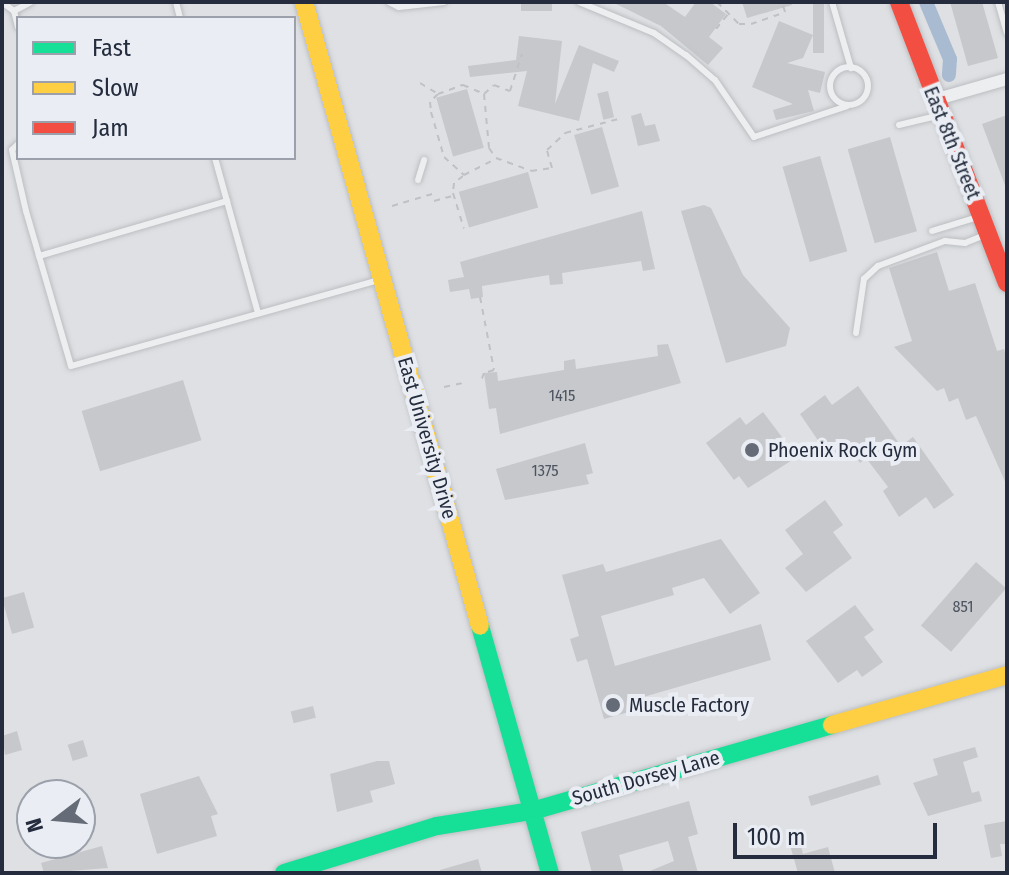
<!DOCTYPE html>
<style>
body{margin:0}
#map{position:relative;width:1009px;height:875px;overflow:hidden;background:#dee0e3;font-family:"Fira Sans Condensed",sans-serif}
div>[style]{position:absolute}
[style*='--x']{left:calc(var(--x)*1px);top:calc(var(--y)*1px);width:calc(var(--w)*1px);rotate:calc(var(--a)*1deg)}
.canal>*{height:14px;margin:-7px;padding:0 7px;transform-origin:7px;border-radius:7px;background:#a9bbd1}
.building>*{inset:0;background:#c6c8cb;transform-origin:0 0}
.path>*{height:2px;margin-top:-1px;transform-origin:0;background:repeating-linear-gradient(90deg,#bfc1c7 0 6px,transparent 0 12px)}
.roads{filter:drop-shadow(0 0 2px #bcbec1) drop-shadow(0 0 2px #bcbec1)}
.lane>*{height:6px;margin:-3px;padding:0 3px;transform-origin:3px;border-radius:3px;background:#edeef0}
.lane>.ring{margin:-3px;padding:0;box-sizing:content-box;background:none;border:6px solid #edeef0;border-radius:50%}
.street>*{height:12px;margin:-6px;padding:0 6px;transform-origin:6px;border-radius:6px;background:#edeef0}
.fast>*{height:18px;margin:-9px;padding:0 9px;transform-origin:9px;border-radius:9px;background:#16e098}
.slow>*{height:18px;margin:-9px;padding:0 9px;transform-origin:9px;border-radius:9px;background:#ffcf43}
.jam>*{height:18px;margin:-9px;padding:0 9px;transform-origin:9px;border-radius:9px;background:#f24e42}
.dots>*{width:22px;height:22px;translate:-50% -50%;box-sizing:border-box;border:4px solid #eaeef4;border-radius:50%}
span{translate:-50% -50%;white-space:nowrap;text-align:center;line-height:1.15;-webkit-text-stroke:8px #eaeef4;paint-order:stroke}
.number-label{font-size:16px;color:#4d5461}
.number-label span{-webkit-text-stroke-width:0}
.street-label{font-size:20px;color:#242c3d}
.poi-label{font-size:20px;color:#242c3d}
.left{translate:0 -50%;text-align:left}
.frame{position:absolute;inset:0;border:4px solid #242c3d;pointer-events:none}
.legend{position:absolute;left:16px;top:16px;width:280px;height:144px;box-sizing:border-box;background:#eaeef4;border:2px solid #9ba0ab;margin:0;padding:10px 14px;list-style:none;font-size:24px;color:#242c3d}
.legend li{display:flex;align-items:center;gap:16px;height:40px}
.legend b{width:40px;border:2px solid #9ba0ab}
.north{position:absolute;left:16px;top:779px;width:80px;height:80px;box-sizing:border-box;background:#eaeef4;border:2px solid #9ba0ab;border-radius:50%;rotate:254deg;font-size:22px;font-weight:700;line-height:32px;text-align:center;color:#242c3d}
.north::after{content:'';display:block;margin:auto;width:28px;height:36px;background:#656b77;clip-path:polygon(50% 0,100% 100%,50% 72%,0 100%)}
.scale{position:absolute;left:733px;top:823px;width:204px;height:36px;box-sizing:border-box;border:4px solid #242c3d;border-top:0;padding-left:10px;font-size:24px;line-height:28px;white-space:nowrap;color:#242c3d;-webkit-text-stroke:6px #eaeef4;paint-order:stroke}
</style>
<div id="map">
<div class="canal">
<i style="--x:926;--y:2;--w:62;--a:67.2"></i>
<i style="--x:950;--y:59;--w:16;--a:94"></i>
</div>
<div class="building">
<i style="left:521px;top:2px;width:31px;height:9px"></i>
<i style="clip-path:polygon(612px 2px,663px 2px,685px 17px,696px 2px,710px 2px,726px 14px,709px 37px,723px 48px,708px 65px,661px 26px)"></i>
<i style="clip-path:polygon(742px 2px,791px 2px,792px 5px,747px 18px)"></i>
<i style="left:813px;top:2px;width:11px;height:51px"></i>
<i style="clip-path:polygon(950px 2px,982px 2px,998px 58px,968px 66px)"></i>
<i style="clip-path:polygon(779px 21px,813px 35px,803px 58px,787px 63px,825px 72px,820px 93px,808px 90px,814px 111px,776px 120px,773px 110px,793px 104px,752px 87px)"></i>
<i style="clip-path:polygon(519px 36px,562px 41px,555px 104px,579px 45px,619px 61px,614px 72px,593px 63px,579px 121px,518px 106px,527px 71px,470px 77px,468px 66px,516px 60px)"></i>
<i style="left:467px;top:89px;width:61px;height:32px;rotate:74deg"></i>
<i style="left:608px;top:91px;width:27px;height:11px;rotate:77deg"></i>
<i style="clip-path:polygon(641px 113px,645px 126px,655px 124px,660px 141px,638px 146px,631px 116px)"></i>
<i style="clip-path:polygon(1007px 115px,1007px 188px,1006px 188px,982px 124px)"></i>
<i style="left:602px;top:127px;width:62px;height:29px;rotate:74deg"></i>
<i style="left:890px;top:137px;width:98px;height:44px;rotate:74deg"></i>
<i style="left:820px;top:156px;width:99px;height:39px;rotate:74deg"></i>
<i style="left:528px;top:172px;width:37px;height:72px;rotate:74deg"></i>
<i style="clip-path:polygon(704px 205px,711px 208px,743px 275px,790px 328px,786px 346px,726px 363px,681px 211px)"></i>
<i style="clip-path:polygon(642px 211px,655px 269px,643px 271px,641px 261px,562px 273px,563px 284px,550px 285px,549px 275px,482px 286px,483px 297px,471px 299px,469px 289px,450px 292px,448px 280px,464px 277px,460px 262px)"></i>
<i style="clip-path:polygon(937px 252px,949px 291px,975px 283px,997px 351px,1004px 349px,1007px 359px,1007px 486px,976px 416px,966px 420px,958px 398px,949px 402px,944px 388px,937px 391px,894px 347px,912px 341px,889px 268px)"></i>
<i style="clip-path:polygon(668px 344px,681px 383px,500px 434px,496px 408px,489px 409px,484px 373px,497px 372px,498px 381px,564px 370px,564px 361px,575px 359px,576px 369px,658px 356px,657px 345px)"></i>
<i style="left:183px;top:380px;width:63px;height:106px;rotate:73deg"></i>
<i style="clip-path:polygon(858px 386px,901px 446px,913px 437px,954px 495px,934px 509px,926px 497px,899px 517px,883px 491px,888px 487px,866px 458px,860px 463px,850px 448px,832px 461px,800px 414px,825px 395px,832px 405px)"></i>
<i style="clip-path:polygon(763px 412px,797px 457px,748px 488px,739px 476px,734px 480px,706px 443px,740px 417px,746px 425px)"></i>
<i style="clip-path:polygon(585px 443px,593px 473px,586px 475px,589px 484px,505px 500px,496px 469px)"></i>
<i style="clip-path:polygon(825px 500px,843px 525px,833px 532px,852px 558px,806px 592px,785px 568px,803px 554px,785px 530px)"></i>
<i style="clip-path:polygon(721px 539px,760px 593px,730px 614px,704px 578px,672px 588px,674px 595px,601px 616px,615px 666px,761px 624px,771px 660px,640px 698px,643px 708px,604px 719px,587px 659px,577px 662px,570px 639px,579px 636px,562px 575px,603px 564px,606px 572px)"></i>
<i style="left:976px;top:562px;width:40px;height:84px;rotate:41deg"></i>
<i style="left:24px;top:592px;width:37px;height:23px;rotate:74deg"></i>
<i style="clip-path:polygon(855px 605px,874px 630px,864px 637px,883px 662px,862px 677px,857px 670px,838px 683px,806px 641px)"></i>
<i style="left:313px;top:706px;width:12px;height:23px;rotate:76deg"></i>
<i style="clip-path:polygon(17px 731px,22px 750px,5px 755px,2px 736px)"></i>
<i style="left:83px;top:740px;width:17px;height:16px;rotate:73deg"></i>
<i style="clip-path:polygon(975px 747px,978px 757px,963px 762px,972px 793px,979px 791px,982px 801px,928px 816px,913px 783px,938px 775px,933px 759px)"></i>
<i style="clip-path:polygon(377px 761px,389px 761px,395px 784px,370px 791px,373px 802px,337px 812px,330px 774px)"></i>
<i style="left:878px;top:775px;width:10px;height:73px;rotate:73deg"></i>
<i style="clip-path:polygon(199px 776px,218px 814px,211px 816px,217px 836px,157px 854px,140px 794px)"></i>
<i style="clip-path:polygon(689px 801px,698px 834px,688px 837px,698px 873px,645px 873px,674px 861px,668px 841px,619px 855px,624px 873px,592px 873px,581px 832px)"></i>
<i style="clip-path:polygon(1007px 821px,1007px 844px,1000px 844px,1002px 856px,991px 858px,984px 825px)"></i>
<i style="clip-path:polygon(798px 835px,803px 854px,828px 847px,835px 873px,798px 873px,788px 838px)"></i>
<i style="clip-path:polygon(102px 846px,108px 868px,44px 873px,41px 863px)"></i>
<i style="clip-path:polygon(478px 859px,482px 873px,441px 873px,440px 870px)"></i>
</div>
<div class="path">
<i style="--x:717;--y:2;--w:31;--a:45"></i>
<i style="--x:739;--y:24;--w:12;--a:0"></i>
<i style="--x:751;--y:24;--w:36;--a:-19"></i>
<i style="--x:785;--y:12;--w:10;--a:-107"></i>
<i style="--x:716;--y:29;--w:19;--a:-51"></i>
<i style="--x:420;--y:83;--w:21;--a:31"></i>
<i style="--x:438;--y:94;--w:27;--a:-20"></i>
<i style="--x:463;--y:85;--w:23;--a:23"></i>
<i style="--x:484;--y:94;--w:13;--a:-42"></i>
<i style="--x:494;--y:85;--w:17;--a:21"></i>
<i style="--x:510;--y:91;--w:39;--a:-72"></i>
<i style="--x:438;--y:94;--w:11;--a:135"></i>
<i style="--x:430;--y:102;--w:10;--a:84"></i>
<i style="--x:431;--y:112;--w:47;--a:73.9"></i>
<i style="--x:444;--y:157;--w:27;--a:42"></i>
<i style="--x:464;--y:175;--w:35;--a:-27"></i>
<i style="--x:484;--y:94;--w:54;--a:84.7"></i>
<i style="--x:489;--y:148;--w:12;--a:55"></i>
<i style="--x:496;--y:158;--w:37;--a:20"></i>
<i style="--x:531;--y:171;--w:21;--a:-8"></i>
<i style="--x:552;--y:168;--w:19;--a:-106"></i>
<i style="--x:547;--y:150;--w:25;--a:-43"></i>
<i style="--x:565;--y:133;--w:59;--a:-14.7"></i>
<i style="--x:463;--y:176;--w:11;--a:142"></i>
<i style="--x:454;--y:183;--w:10;--a:96"></i>
<i style="--x:453;--y:193;--w:37;--a:73"></i>
<i style="--x:434;--y:201;--w:20;--a:-15"></i>
<i style="--x:392;--y:206;--w:42;--a:-16.7"></i>
<i style="--x:480;--y:297;--w:74;--a:79.1"></i>
<i style="--x:494;--y:370;--w:10;--a:163"></i>
<i style="--x:484;--y:373;--w:9;--a:111"></i>
<i style="--x:444;--y:387;--w:19;--a:-12"></i>
</div>
<div class="roads">
<div class="lane">
<i style="--x:2;--y:2;--w:15;--a:37"></i>
<i style="--x:176;--y:2;--w:16;--a:76"></i>
<i style="--x:389;--y:2;--w:11;--a:27"></i>
<i style="--x:399;--y:7;--w:45;--a:-6.3"></i>
<i style="--x:579;--y:2;--w:81;--a:22.5"></i>
<i style="--x:654;--y:33;--w:39;--a:35"></i>
<i style="--x:686;--y:55;--w:38;--a:41"></i>
<i style="--x:715;--y:80;--w:69;--a:55.6"></i>
<i style="--x:754;--y:137;--w:98;--a:-18.4"></i>
<i style="--x:832;--y:2;--w:69;--a:73.9"></i>
<i style="--x:998;--y:2;--w:32;--a:74"></i>
<i style="--x:18;--y:27;--w:16;--a:-104"></i>
<i style="--x:14;--y:11;--w:19;--a:-28"></i>
<i class="ring" style="left:830px;top:67px;width:32px;height:32px"></i>
<i style="--x:899;--y:125;--w:43;--a:-13.4"></i>
<i style="--x:18;--y:144;--w:8;--a:135"></i>
<i style="--x:12;--y:150;--w:63;--a:77.1"></i>
<i style="--x:26;--y:211;--w:161;--a:73.8"></i>
<i style="--x:71;--y:366;--w:320;--a:-15.6"></i>
<i style="--x:215;--y:158;--w:161;--a:74.5"></i>
<i style="--x:418;--y:180;--w:21;--a:-73"></i>
<i style="--x:932;--y:231;--w:48;--a:-16.9"></i>
<i style="--x:39;--y:256;--w:196;--a:-16.3"></i>
<i style="--x:856;--y:333;--w:55;--a:-81.6"></i>
<i style="--x:864;--y:279;--w:19;--a:-43"></i>
<i style="--x:878;--y:266;--w:72;--a:-20.5"></i>
<i style="--x:945;--y:241;--w:20;--a:6"></i>
<i style="--x:965;--y:243;--w:22;--a:-22"></i>
</div>
<div class="street">
<i style="--x:934;--y:100;--w:76;--a:-16"></i>
</div>
<div class="fast">
<i style="--x:480;--y:626;--w:257;--a:74.2"></i>
<i style="--x:284;--y:873;--w:160;--a:-17.1"></i>
<i style="--x:437;--y:826;--w:96;--a:-9"></i>
<i style="--x:532;--y:811;--w:312;--a:-16"></i>
</div>
<div class="slow">
<i style="--x:304;--y:2;--w:648;--a:74.25"></i>
<i style="--x:832;--y:725;--w:182;--a:-15.9"></i>
</div>
<div class="jam">
<i style="--x:899;--y:2;--w:301;--a:69"></i>
</div>
</div>
<div class="dots">
<i style="left:752px;top:450px;background:#656b77"></i>
<i style="left:613px;top:705px;background:#656b77"></i>
</div>
<div class="number-label">
<span style="left:562px;top:396px">1415</span>
<span style="left:545px;top:471px">1375</span>
<span style="left:963px;top:607px">851</span>
</div>
<div class="street-label">
<span style="left:952px;top:143px;rotate:68deg">East 8th Street</span>
<span style="left:427px;top:438px;rotate:74deg">East University Drive</span>
<span style="left:646px;top:778px;rotate:-16deg">South Dorsey Lane</span>
</div>
<div class="poi-label">
<span class="left" style="left:768px;top:450px">Phoenix Rock Gym</span>
<span class="left" style="left:629px;top:705px">Muscle Factory</span>
</div>
<div class="frame"></div>
<ul class="legend">
<li><b style="height:10px;background:#16e098"></b>Fast</li>
<li><b style="height:10px;background:#ffcf43"></b>Slow</li>
<li><b style="height:10px;background:#f24e42"></b>Jam</li>
</ul>
<div class="north">N</div>
<div class="scale">100 m</div>
</div>
